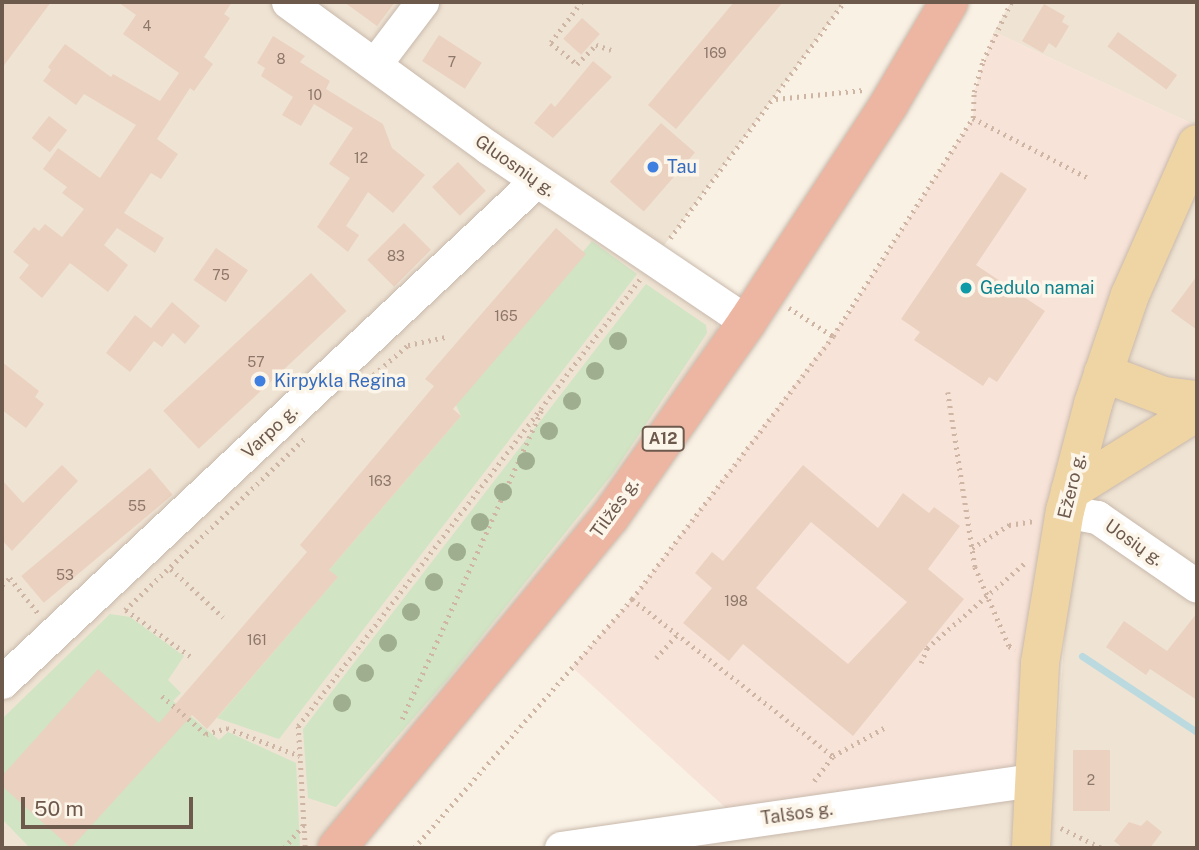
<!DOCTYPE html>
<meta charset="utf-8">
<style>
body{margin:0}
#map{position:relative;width:1199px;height:850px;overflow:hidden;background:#f9f1e4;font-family:"Public Sans",sans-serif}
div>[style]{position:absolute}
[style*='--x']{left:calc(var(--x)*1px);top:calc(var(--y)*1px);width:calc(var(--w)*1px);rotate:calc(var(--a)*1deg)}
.residential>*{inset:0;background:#efe3d3}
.commercial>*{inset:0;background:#f8e3d9}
.green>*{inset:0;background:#d1e4c4}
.stream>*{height:7px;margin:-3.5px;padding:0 3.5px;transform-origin:3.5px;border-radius:3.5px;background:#bbdadf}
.building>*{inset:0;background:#ebd1bf;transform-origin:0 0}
.path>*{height:4.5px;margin-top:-2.25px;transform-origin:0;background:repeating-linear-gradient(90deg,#cfb5a3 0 2px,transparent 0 7px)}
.roads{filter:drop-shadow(0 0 2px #c8b9ac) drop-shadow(0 0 2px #c8b9ac)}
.minor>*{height:33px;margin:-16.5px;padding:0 16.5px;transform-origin:16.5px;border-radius:16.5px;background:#fff}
.major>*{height:38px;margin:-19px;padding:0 19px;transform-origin:19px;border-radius:19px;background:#f0d5a4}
.highway>*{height:38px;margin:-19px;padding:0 19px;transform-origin:19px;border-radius:19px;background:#ecb6a2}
.trees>*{width:18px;height:18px;margin:-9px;border-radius:50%;background:#9fae8f}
.dots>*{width:19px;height:19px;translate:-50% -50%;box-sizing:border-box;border:4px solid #fcf5e9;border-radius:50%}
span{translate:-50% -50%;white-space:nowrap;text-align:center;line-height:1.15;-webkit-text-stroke:7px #fcf5e9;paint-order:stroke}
.number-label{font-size:14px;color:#8d776a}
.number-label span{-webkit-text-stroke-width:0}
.shield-label span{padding:2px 5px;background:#fcf5e9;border:2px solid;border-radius:5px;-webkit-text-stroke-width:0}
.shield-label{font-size:16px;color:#6e594d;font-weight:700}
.street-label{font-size:18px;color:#6e594d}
.shop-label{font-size:18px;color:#366cbe}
.left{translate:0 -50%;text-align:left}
.culture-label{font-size:18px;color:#0d838f}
.frame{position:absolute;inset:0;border:4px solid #6e594d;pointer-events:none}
.scale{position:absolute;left:21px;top:797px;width:172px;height:32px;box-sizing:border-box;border:4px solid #6e594d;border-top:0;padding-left:9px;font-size:21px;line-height:24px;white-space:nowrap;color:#6e594d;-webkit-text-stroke:5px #fcf5e9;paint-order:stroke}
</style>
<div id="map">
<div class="residential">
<i style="clip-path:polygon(2px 2px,844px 2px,654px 259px,716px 319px,719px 332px,662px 422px,320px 848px,2px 848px)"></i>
<i style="clip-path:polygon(1011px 2px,1197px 2px,1197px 126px,994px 32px)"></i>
<i style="clip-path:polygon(1197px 144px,1197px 848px,1049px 848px,1065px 632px,1045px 618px,1058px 542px)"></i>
<i style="clip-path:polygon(1033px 780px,1031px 848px,561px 848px)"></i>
</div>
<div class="commercial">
<i style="clip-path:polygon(994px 32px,1197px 126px,1103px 373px,1033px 780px,741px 822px,572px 667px,632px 599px,848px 314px,973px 118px,974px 92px)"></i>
</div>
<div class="green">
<i style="clip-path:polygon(592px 241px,637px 274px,279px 739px,217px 718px,337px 578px,329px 570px,461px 416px,456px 405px)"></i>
<i style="clip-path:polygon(646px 284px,706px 325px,707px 333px,614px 472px,447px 680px,336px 807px,308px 798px,303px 729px)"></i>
<i style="clip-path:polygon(110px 614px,130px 617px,184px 656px,168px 680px,181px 693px,173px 701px,219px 740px,228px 732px,296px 763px,300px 848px,30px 848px,2px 819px,2px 719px)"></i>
</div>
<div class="stream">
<i style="--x:1082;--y:656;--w:138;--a:33.5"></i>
</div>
<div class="building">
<i style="clip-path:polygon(2px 2px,51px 2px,2px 68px)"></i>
<i style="clip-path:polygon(118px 2px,232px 2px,224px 14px,230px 18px,204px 57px,213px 64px,194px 91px,190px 88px,157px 139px,178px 154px,161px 179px,151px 173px,124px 213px,164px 238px,155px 253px,117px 228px,104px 245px,128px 265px,108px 292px,70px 263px,42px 298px,19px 278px,29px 265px,13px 252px,34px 227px,39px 231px,45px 224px,62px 237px,84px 209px,62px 193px,67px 187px,43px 169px,58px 148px,100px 178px,136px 125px,84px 94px,76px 105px,43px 81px,51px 70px,48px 67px,65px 44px,111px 77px,113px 74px,160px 101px,179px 73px,123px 34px,136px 15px)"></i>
<i style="clip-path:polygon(344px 2px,395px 2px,377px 26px)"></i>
<i style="clip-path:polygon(734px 2px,783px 2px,676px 129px,648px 105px)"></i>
<i style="clip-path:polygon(1044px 4px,1065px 16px,1062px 22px,1069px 26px,1056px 48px,1049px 43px,1043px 53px,1022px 41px)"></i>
<i style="left:582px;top:18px;width:24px;height:28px;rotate:42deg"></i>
<i style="left:1118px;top:32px;width:73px;height:18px;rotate:36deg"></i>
<i style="left:439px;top:35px;width:51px;height:31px;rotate:33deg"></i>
<i style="clip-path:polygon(273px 36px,305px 56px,300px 62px,330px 81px,326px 89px,383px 124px,392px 148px,425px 175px,393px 213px,368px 192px,346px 226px,359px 235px,348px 252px,317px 227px,350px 178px,329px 164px,353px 128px,314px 104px,301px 126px,282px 115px,293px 97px,261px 76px,265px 68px,257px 63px)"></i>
<i style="clip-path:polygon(593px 61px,612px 77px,553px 138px,534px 123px,551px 103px,555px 107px)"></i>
<i style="left:49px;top:116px;width:23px;height:28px;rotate:38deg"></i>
<i style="left:661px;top:123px;width:45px;height:78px;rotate:41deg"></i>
<i style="left:458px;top:162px;width:40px;height:36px;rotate:46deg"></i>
<i style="clip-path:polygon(1001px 172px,1027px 189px,976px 265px,1045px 311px,997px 382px,989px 377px,983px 386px,914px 340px,920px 332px,901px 319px)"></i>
<i style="left:404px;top:223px;width:38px;height:52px;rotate:45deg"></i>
<i style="clip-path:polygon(556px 228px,586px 254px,453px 409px,461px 416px,329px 570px,338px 577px,207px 729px,192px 715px,71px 848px,2px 786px,2px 776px,98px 669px,159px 723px,307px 552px,300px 545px,434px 386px,425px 379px)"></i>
<i style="left:216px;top:248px;width:39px;height:39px;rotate:35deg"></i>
<i style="left:311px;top:273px;width:52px;height:202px;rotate:47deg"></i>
<i style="clip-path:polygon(1197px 276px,1197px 330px,1171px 311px)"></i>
<i style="clip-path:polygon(172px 302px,200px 326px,185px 344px,173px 333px,162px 347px,154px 341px,130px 372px,106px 353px,135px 315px,151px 328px)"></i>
<i style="clip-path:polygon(2px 362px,39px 391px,35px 397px,44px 404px,26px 428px,2px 410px)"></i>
<i style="clip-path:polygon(62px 465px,78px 481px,12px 551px,2px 540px,2px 480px,23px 503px)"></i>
<i style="clip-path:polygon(evenodd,803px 465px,878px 528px,903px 493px,929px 513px,934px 507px,960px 526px,928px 569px,964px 599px,853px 736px,743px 644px,729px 661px,683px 623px,712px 588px,695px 573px,712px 552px,723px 561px,803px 465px,811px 522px,907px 602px,848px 664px,756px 588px,811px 522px)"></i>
<i style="left:150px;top:468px;width:35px;height:168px;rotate:50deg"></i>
<i style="clip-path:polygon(1197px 613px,1197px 700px,1150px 669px,1146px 675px,1106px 647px,1124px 621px,1167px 651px)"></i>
<i style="left:1073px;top:750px;width:37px;height:61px"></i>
<i style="clip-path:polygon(1147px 820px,1162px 832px,1150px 848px,1123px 848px,1114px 841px,1129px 822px,1141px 826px)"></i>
</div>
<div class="path">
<i style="--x:582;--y:2;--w:51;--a:127.1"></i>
<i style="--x:551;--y:43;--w:33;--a:39"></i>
<i style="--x:577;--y:64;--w:27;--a:-45"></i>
<i style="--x:596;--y:45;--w:16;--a:18"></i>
<i style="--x:776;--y:99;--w:88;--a:-5.8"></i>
<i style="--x:973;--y:118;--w:26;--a:-88"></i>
<i style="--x:974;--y:92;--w:32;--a:-74"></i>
<i style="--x:983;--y:61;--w:65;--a:-64.6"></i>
<i style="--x:670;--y:238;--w:293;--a:-53.6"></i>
<i style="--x:789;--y:308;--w:52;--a:32.5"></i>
<i style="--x:363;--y:384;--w:60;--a:-40.9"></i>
<i style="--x:408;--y:345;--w:39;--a:-12"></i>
<i style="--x:948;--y:392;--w:177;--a:81.2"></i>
<i style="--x:975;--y:567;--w:86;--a:66.7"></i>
<i style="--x:1009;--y:646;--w:7;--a:27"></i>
<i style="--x:972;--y:548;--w:44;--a:-31.9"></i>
<i style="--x:1009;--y:525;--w:25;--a:-9"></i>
<i style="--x:171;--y:569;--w:71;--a:42.7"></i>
<i style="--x:2;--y:585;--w:11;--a:-41"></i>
<i style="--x:10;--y:578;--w:45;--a:51.3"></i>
<i style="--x:632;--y:599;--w:255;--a:38"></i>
<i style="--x:125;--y:610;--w:248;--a:-43.7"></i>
<i style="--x:126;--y:610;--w:79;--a:35.7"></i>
<i style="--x:656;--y:658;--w:31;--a:-48"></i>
<i style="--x:921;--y:663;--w:16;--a:-68"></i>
<i style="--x:927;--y:648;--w:131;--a:-41"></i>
<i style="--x:162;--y:696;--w:58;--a:40.8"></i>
<i style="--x:206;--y:734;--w:22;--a:-16"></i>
<i style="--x:227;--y:728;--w:78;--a:21"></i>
<i style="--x:402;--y:719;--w:338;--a:-65.7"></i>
<i style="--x:814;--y:781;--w:31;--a:-53"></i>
<i style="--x:833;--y:756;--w:58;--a:-28.8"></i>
<i style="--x:1061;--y:828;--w:46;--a:26"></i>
<i style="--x:305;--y:847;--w:121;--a:-93.3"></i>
<i style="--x:298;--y:726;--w:563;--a:-52.58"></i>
<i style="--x:284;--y:848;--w:31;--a:-50"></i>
<i style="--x:414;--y:848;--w:331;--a:-48.8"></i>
<i style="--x:632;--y:599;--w:331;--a:-52.6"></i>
<i style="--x:833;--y:336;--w:259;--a:-57.3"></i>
<i style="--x:973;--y:118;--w:132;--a:27.5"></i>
</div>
<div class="roads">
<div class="minor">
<i style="--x:288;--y:2;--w:248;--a:36"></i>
<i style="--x:489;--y:148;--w:311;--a:34"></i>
<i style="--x:375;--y:64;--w:78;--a:-52.8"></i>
<i style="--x:1065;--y:511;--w:33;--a:11"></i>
<i style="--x:1097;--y:517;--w:121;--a:34.6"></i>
<i style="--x:2;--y:682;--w:732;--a:-43.17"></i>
<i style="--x:561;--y:848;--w:477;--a:-8.2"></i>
</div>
<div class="major">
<i style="--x:1103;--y:373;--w:65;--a:20.7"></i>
<i style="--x:1164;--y:396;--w:33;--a:7"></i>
<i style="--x:1070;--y:491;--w:150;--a:-31.9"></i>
<i style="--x:1031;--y:848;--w:185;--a:-87.2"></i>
<i style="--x:1040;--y:663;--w:154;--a:-80.7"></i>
<i style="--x:1065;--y:511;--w:111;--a:-75.3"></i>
<i style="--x:1093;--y:404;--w:115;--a:-71.3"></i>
<i style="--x:1130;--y:295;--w:165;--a:-66.1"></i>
</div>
<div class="highway">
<i style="--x:337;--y:848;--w:429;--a:-50.5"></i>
<i style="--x:610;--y:517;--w:238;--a:-54.9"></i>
<i style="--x:747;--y:322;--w:260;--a:-56.9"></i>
<i style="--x:889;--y:104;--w:118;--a:-59.5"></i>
</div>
</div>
<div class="trees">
<i style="left:618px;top:341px"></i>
<i style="left:595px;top:371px"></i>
<i style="left:572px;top:401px"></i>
<i style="left:549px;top:431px"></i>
<i style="left:526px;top:461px"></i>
<i style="left:503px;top:492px"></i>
<i style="left:480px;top:522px"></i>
<i style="left:457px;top:552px"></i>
<i style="left:434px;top:582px"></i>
<i style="left:411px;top:612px"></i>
<i style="left:388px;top:643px"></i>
<i style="left:365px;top:673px"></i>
<i style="left:342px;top:703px"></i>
</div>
<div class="dots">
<i style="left:653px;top:167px;background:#3f7fe0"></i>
<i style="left:966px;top:288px;background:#0f9aa8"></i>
<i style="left:260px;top:381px;background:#3f7fe0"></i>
</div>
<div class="number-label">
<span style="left:147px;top:26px">4</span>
<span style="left:715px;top:53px">169</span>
<span style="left:281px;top:59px">8</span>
<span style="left:452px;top:62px">7</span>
<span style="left:315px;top:95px">10</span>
<span style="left:361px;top:158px">12</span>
<span style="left:396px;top:256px">83</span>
<span style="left:221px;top:275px">75</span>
<span style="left:506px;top:316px">165</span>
<span style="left:256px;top:362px">57</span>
<span style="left:380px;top:481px">163</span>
<span style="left:137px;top:506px">55</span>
<span style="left:65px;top:575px">53</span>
<span style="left:736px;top:601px">198</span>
<span style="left:257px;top:640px">161</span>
<span style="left:1091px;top:780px">2</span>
</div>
<div class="shield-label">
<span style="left:663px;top:439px">A12</span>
</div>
<div class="street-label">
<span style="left:515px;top:166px;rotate:35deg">Gluosnių g.</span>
<span style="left:270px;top:432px;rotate:-43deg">Varpo g.</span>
<span style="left:1072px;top:486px;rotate:-76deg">Ežero g.</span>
<span style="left:615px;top:508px;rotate:-54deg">Tilžės g.</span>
<span style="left:1134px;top:543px;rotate:35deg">Uosių g.</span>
<span style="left:797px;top:814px;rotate:-8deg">Talšos g.</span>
</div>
<div class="shop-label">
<span class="left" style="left:667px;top:167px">Tau</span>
<span class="left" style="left:274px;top:381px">Kirpykla Regina</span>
</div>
<div class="culture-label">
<span class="left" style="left:980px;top:288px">Gedulo namai</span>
</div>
<div class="frame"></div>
<div class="scale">50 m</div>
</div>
